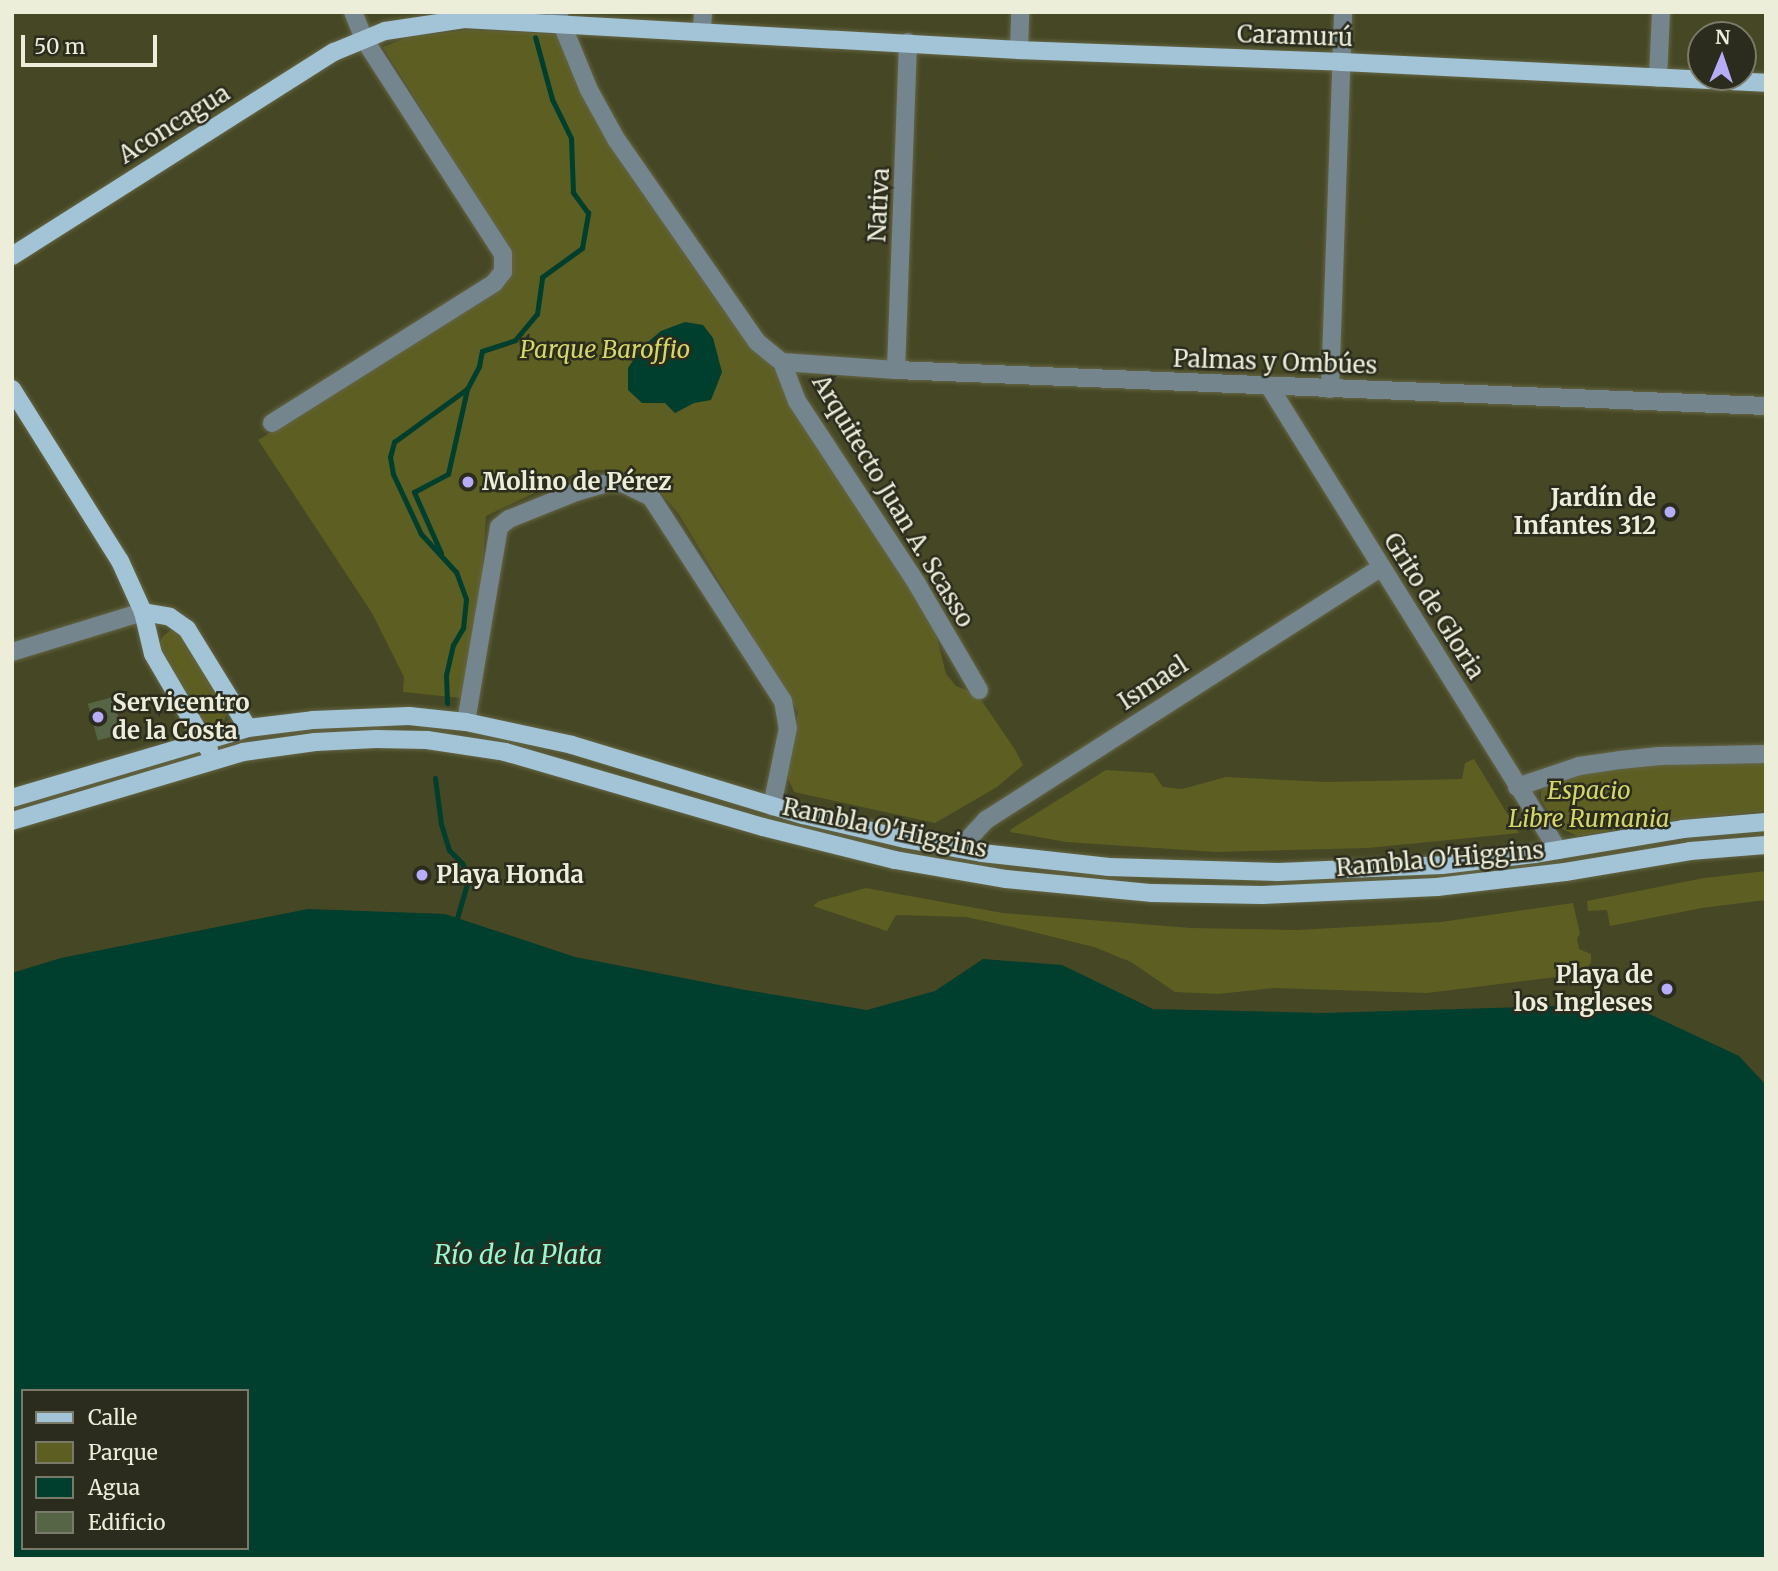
<!DOCTYPE html>
<meta charset="utf-8">
<style>
body{margin:0}
#map{position:relative;width:1778px;height:1571px;overflow:hidden;background:#464724;font-family:Merriweather,serif}
div>[style]{position:absolute}
[style*='--x']{left:calc(var(--x)*1px);top:calc(var(--y)*1px);width:calc(var(--w)*1px);rotate:calc(var(--a)*1deg)}
.green>*{inset:0;background:#5d5e22}
.water>*{inset:0;background:#003e2e}
.stream>*{height:5px;margin:-2.5px;padding:0 2.5px;transform-origin:2.5px;border-radius:2.5px;background:#003e2e}
.building>*{inset:0;background:#556545;transform-origin:0 0}
.roads{filter:drop-shadow(0 0 2px #646545) drop-shadow(0 0 2px #646545)}
.minor>*{height:18px;margin:-9px;padding:0 9px;transform-origin:9px;border-radius:9px;background:#74858e}
.major>*{height:18px;margin:-9px;padding:0 9px;transform-origin:9px;border-radius:9px;background:#a2c4d6}
.dots>*{width:19px;height:19px;translate:-50% -50%;box-sizing:border-box;border:4px solid #2b2c1d;border-radius:50%}
span{translate:-50% -50%;white-space:nowrap;text-align:center;line-height:1.15;-webkit-text-stroke:5px #2b2c1d;paint-order:stroke}
.street-label{font-size:24px;color:#edeeda}
.park-label{font-size:24px;color:#d6d865;font-style:italic}
.poi-label{font-size:24px;color:#edeeda;font-weight:700}
.left{translate:0 -50%;text-align:left}
.right{translate:-100% -50%;text-align:right}
.water-label{font-size:26px;color:#91fbd7;font-style:italic}
.frame{position:absolute;inset:0;border:14px solid #edeeda;pointer-events:none}
.legend{position:absolute;left:21px;top:1389px;width:228px;height:161px;box-sizing:border-box;background:#2b2c1d;border:2px solid #797a69;margin:0;padding:9px 12px;list-style:none;font-size:21px;color:#edeeda}
.legend li{display:flex;align-items:center;gap:14px;height:35px}
.legend b{width:35px;border:2px solid #797a69}
.north{position:absolute;left:1687px;top:21px;width:70px;height:70px;box-sizing:border-box;background:#2b2c1d;border:2px solid #797a69;border-radius:50%;rotate:2deg;font-size:19px;font-weight:700;line-height:28px;text-align:center;color:#edeeda}
.north::after{content:'';display:block;margin:auto;width:24px;height:32px;background:#b6acf8;clip-path:polygon(50% 0,100% 100%,50% 72%,0 100%)}
.scale{position:absolute;left:21px;top:35px;width:136px;height:32px;box-sizing:border-box;border:4px solid #edeeda;border-top:0;padding-left:9px;font-size:21px;line-height:24px;white-space:nowrap;color:#edeeda;-webkit-text-stroke:5px #2b2c1d;paint-order:stroke}
</style>
<div id="map">
<div class="green">
<i style="clip-path:polygon(467px 30px,562px 34px,599px 128px,624px 167px,723px 310px,787px 384px,884px 541px,936px 634px,946px 674px,956px 686px,977px 694px,1014px 748px,1023px 765px,997px 787px,935px 823px,794px 792px,787px 776px,798px 712px,678px 513px,661px 493px,642px 479px,620px 471px,596px 470px,574px 474px,486px 516px,482px 577px,461px 698px,403px 692px,404px 677px,372px 613px,258px 440px,306px 412px,346px 382px,498px 291px,511px 274px,510px 250px,383px 47px,408px 37px)"></i>
<i style="clip-path:polygon(171px 630px,184px 635px,227px 710px,225px 719px,219px 725px,203px 722px,158px 647px,163px 636px)"></i>
<i style="clip-path:polygon(1474px 759px,1519px 833px,1368px 848px,1216px 852px,1066px 842px,1010px 832px,1011px 829px,1106px 770px,1153px 773px,1163px 787px,1182px 789px,1226px 777px,1327px 782px,1462px 779px,1465px 763px)"></i>
<i style="clip-path:polygon(1766px 761px,1766px 811px,1677px 820px,1578px 836px,1557px 827px,1541px 799px,1541px 792px,1549px 782px,1582px 775px,1669px 763px)"></i>
<i style="clip-path:polygon(1766px 871px,1766px 900px,1702px 908px,1610px 926px,1607px 910px,1588px 911px,1587px 901px,1704px 878px)"></i>
<i style="clip-path:polygon(866px 888px,1003px 913px,1191px 928px,1297px 930px,1441px 922px,1573px 903px,1580px 934px,1577px 938px,1579px 949px,1591px 954px,1591px 963px,1579px 974px,1427px 993px,1274px 988px,1218px 994px,1175px 992px,1131px 962px,1094px 947px,1021px 929px,966px 917px,896px 915px,887px 931px,813px 906px,819px 901px)"></i>
</div>
<div class="water">
<i style="clip-path:polygon(685px 322px,703px 325px,713px 338px,722px 372px,711px 400px,694px 403px,675px 413px,665px 403px,642px 403px,628px 390px,628px 368px,642px 347px,661px 331px)"></i>
<i style="clip-path:polygon(evenodd,308px 909px,445px 914px,575px 957px,745px 990px,867px 1010px,935px 991px,983px 959px,1062px 965px,1153px 1009px,1325px 1013px,1628px 1004px,1739px 1056px,1766px 1085px,1766px 1559px,12px 1559px,12px 973px,61px 958px,308px 909px,23px 1391px,247px 1391px,247px 1548px,23px 1548px,23px 1391px)"></i>
</div>
<div class="stream">
<i style="--x:441;--y:553;--w:67;--a:-113.9"></i>
<i style="--x:414;--y:492;--w:38;--a:-28"></i>
<i style="--x:448;--y:474;--w:87;--a:-77.4"></i>
<i style="--x:447;--y:703;--w:28;--a:-92"></i>
<i style="--x:446;--y:675;--w:31;--a:-77"></i>
<i style="--x:453;--y:645;--w:20;--a:-60"></i>
<i style="--x:463;--y:628;--w:29;--a:-84"></i>
<i style="--x:466;--y:599;--w:29;--a:-110"></i>
<i style="--x:456;--y:572;--w:52;--a:-132.6"></i>
<i style="--x:421;--y:534;--w:66;--a:-115"></i>
<i style="--x:393;--y:474;--w:17;--a:-100"></i>
<i style="--x:390;--y:457;--w:16;--a:-75"></i>
<i style="--x:394;--y:442;--w:90;--a:-36"></i>
<i style="--x:467;--y:389;--w:26;--a:-62"></i>
<i style="--x:479;--y:366;--w:15;--a:-79"></i>
<i style="--x:482;--y:351;--w:35;--a:-18"></i>
<i style="--x:515;--y:340;--w:34;--a:-50"></i>
<i style="--x:537;--y:314;--w:37;--a:-82"></i>
<i style="--x:542;--y:277;--w:49;--a:-35.9"></i>
<i style="--x:582;--y:248;--w:36;--a:-80"></i>
<i style="--x:588;--y:213;--w:26;--a:-126"></i>
<i style="--x:573;--y:192;--w:54;--a:-92.1"></i>
<i style="--x:571;--y:138;--w:43;--a:-116"></i>
<i style="--x:552;--y:99;--w:64;--a:-105.3"></i>
<i style="--x:435;--y:778;--w:46;--a:82.6"></i>
<i style="--x:441;--y:824;--w:27;--a:73"></i>
<i style="--x:449;--y:850;--w:18;--a:45"></i>
<i style="--x:462;--y:863;--w:16;--a:63"></i>
<i style="--x:469;--y:877;--w:43;--a:106.3"></i>
</div>
<div class="building">
<i style="left:113px;top:697px;width:38px;height:26px;rotate:75deg"></i>
</div>
<div class="roads">
<div class="minor">
<i style="--x:557;--y:12;--w:84;--a:67.7"></i>
<i style="--x:589;--y:90;--w:56;--a:61.1"></i>
<i style="--x:616;--y:139;--w:247;--a:55.2"></i>
<i style="--x:757;--y:342;--w:32;--a:39"></i>
<i style="--x:782;--y:362;--w:42;--a:69"></i>
<i style="--x:797;--y:401;--w:219;--a:56.7"></i>
<i style="--x:917;--y:584;--w:123;--a:59.7"></i>
<i style="--x:702;--y:30;--w:18;--a:-87"></i>
<i style="--x:1019;--y:50;--w:38;--a:-88"></i>
<i style="--x:1658;--y:78;--w:66;--a:-87.4"></i>
<i style="--x:782;--y:362;--w:114;--a:4"></i>
<i style="--x:896;--y:370;--w:871;--a:2.37"></i>
<i style="--x:896;--y:370;--w:328;--a:-87.9"></i>
<i style="--x:1269;--y:386;--w:547;--a:58.08"></i>
<i style="--x:1330;--y:389;--w:377;--a:-88"></i>
<i style="--x:272;--y:423;--w:262;--a:-32.2"></i>
<i style="--x:494;--y:283;--w:14;--a:-51"></i>
<i style="--x:503;--y:272;--w:18;--a:-90"></i>
<i style="--x:503;--y:254;--w:256;--a:-122.9"></i>
<i style="--x:364;--y:39;--w:29;--a:-112"></i>
<i style="--x:12;--y:652;--w:137;--a:-17"></i>
<i style="--x:466;--y:722;--w:198;--a:-80.4"></i>
<i style="--x:499;--y:527;--w:13;--a:-39"></i>
<i style="--x:509;--y:519;--w:72;--a:-21.9"></i>
<i style="--x:576;--y:492;--w:33;--a:-16"></i>
<i style="--x:608;--y:483;--w:14;--a:0"></i>
<i style="--x:622;--y:483;--w:32;--a:26"></i>
<i style="--x:651;--y:497;--w:243;--a:57.1"></i>
<i style="--x:783;--y:701;--w:27;--a:80"></i>
<i style="--x:788;--y:728;--w:80;--a:101.6"></i>
<i style="--x:1517;--y:787;--w:65;--a:-18.7"></i>
<i style="--x:1579;--y:766;--w:41;--a:-8.3"></i>
<i style="--x:1620;--y:760;--w:40;--a:-5.7"></i>
<i style="--x:1660;--y:756;--w:106;--a:-1.1"></i>
<i style="--x:959;--y:849;--w:40;--a:-47"></i>
<i style="--x:986;--y:820;--w:469;--a:-32.6"></i>
</div>
<div class="major">
<i style="--x:12;--y:256;--w:381;--a:-32.4"></i>
<i style="--x:334;--y:52;--w:55;--a:-22.4"></i>
<i style="--x:385;--y:31;--w:80;--a:-8.6"></i>
<i style="--x:464;--y:19;--w:556;--a:3.2"></i>
<i style="--x:1019;--y:50;--w:322;--a:2.1"></i>
<i style="--x:1341;--y:62;--w:426;--a:2.8"></i>
<i style="--x:12;--y:389;--w:203;--a:57.9"></i>
<i style="--x:120;--y:561;--w:56;--a:65.7"></i>
<i style="--x:143;--y:612;--w:43;--a:76.6"></i>
<i style="--x:153;--y:654;--w:111;--a:59.7"></i>
<i style="--x:143;--y:612;--w:27;--a:10"></i>
<i style="--x:170;--y:617;--w:21;--a:35"></i>
<i style="--x:187;--y:629;--w:116;--a:58.4"></i>
<i style="--x:12;--y:798;--w:246;--a:-16.5"></i>
<i style="--x:248;--y:728;--w:65;--a:-7"></i>
<i style="--x:313;--y:720;--w:96;--a:-2.4"></i>
<i style="--x:409;--y:716;--w:57;--a:6"></i>
<i style="--x:466;--y:722;--w:108;--a:12.2"></i>
<i style="--x:572;--y:745;--w:241;--a:16.9"></i>
<i style="--x:803;--y:815;--w:105;--a:13.2"></i>
<i style="--x:905;--y:839;--w:78;--a:10.3"></i>
<i style="--x:982;--y:853;--w:128;--a:6.3"></i>
<i style="--x:1109;--y:867;--w:169;--a:1.7"></i>
<i style="--x:1278;--y:872;--w:164;--a:-2.4"></i>
<i style="--x:1442;--y:865;--w:93;--a:-6.8"></i>
<i style="--x:1534;--y:854;--w:151;--a:-9.5"></i>
<i style="--x:1683;--y:829;--w:83;--a:-4.8"></i>
<i style="--x:12;--y:821;--w:241;--a:-16.6"></i>
<i style="--x:243;--y:752;--w:73;--a:-7.9"></i>
<i style="--x:315;--y:742;--w:61;--a:-2.8"></i>
<i style="--x:376;--y:739;--w:51;--a:1.1"></i>
<i style="--x:427;--y:740;--w:79;--a:8.7"></i>
<i style="--x:505;--y:752;--w:269;--a:16.2"></i>
<i style="--x:763;--y:827;--w:136;--a:14"></i>
<i style="--x:895;--y:860;--w:113;--a:9.7"></i>
<i style="--x:1006;--y:879;--w:147;--a:5.5"></i>
<i style="--x:1152;--y:893;--w:110;--a:1"></i>
<i style="--x:1262;--y:895;--w:175;--a:-2.6"></i>
<i style="--x:1437;--y:887;--w:129;--a:-6.7"></i>
<i style="--x:1565;--y:872;--w:127;--a:-9.5"></i>
<i style="--x:1690;--y:851;--w:76;--a:-4.5"></i>
</div>
</div>
<div class="dots">
<i style="left:468px;top:482px;background:#b6acf8"></i>
<i style="left:1670px;top:512px;background:#b6acf8"></i>
<i style="left:98px;top:717px;background:#b6acf8"></i>
<i style="left:422px;top:875px;background:#b6acf8"></i>
<i style="left:1667px;top:989px;background:#b6acf8"></i>
</div>
<div class="street-label">
<span style="left:1295px;top:36px;rotate:2deg">Caramurú</span>
<span style="left:174px;top:124px;rotate:-32deg">Aconcagua</span>
<span style="left:879px;top:205px;rotate:-87deg">Nativa</span>
<span style="left:1275px;top:362px;rotate:2deg">Palmas y Ombúes</span>
<span style="left:893px;top:501px;rotate:59deg">Arquitecto Juan A. Scasso</span>
<span style="left:1434px;top:606px;rotate:58deg">Grito de Gloria</span>
<span style="left:1153px;top:683px;rotate:-33deg">Ismael</span>
<span style="left:885px;top:828px;rotate:12deg">Rambla O'Higgins</span>
<span style="left:1440px;top:859px;rotate:-5deg">Rambla O'Higgins</span>
</div>
<div class="park-label">
<span style="left:605px;top:350px">Parque Baroffio</span>
<span style="left:1589px;top:805px">Espacio<br>Libre Rumania</span>
</div>
<div class="poi-label">
<span class="left" style="left:482px;top:482px">Molino de Pérez</span>
<span class="right" style="left:1656px;top:512px">Jardín de<br>Infantes 312</span>
<span class="left" style="left:112px;top:717px">Servicentro<br>de la Costa</span>
<span class="left" style="left:436px;top:875px">Playa Honda</span>
<span class="right" style="left:1653px;top:989px">Playa de<br>los Ingleses</span>
</div>
<div class="water-label">
<span style="left:518px;top:1255px">Río de la Plata</span>
</div>
<div class="frame"></div>
<ul class="legend">
<li><b style="height:9px;background:#a2c4d6"></b>Calle</li>
<li><b style="height:19px;background:#5d5e22"></b>Parque</li>
<li><b style="height:19px;background:#003e2e"></b>Agua</li>
<li><b style="height:19px;background:#556545"></b>Edificio</li>
</ul>
<div class="north">N</div>
<div class="scale">50 m</div>
</div>
